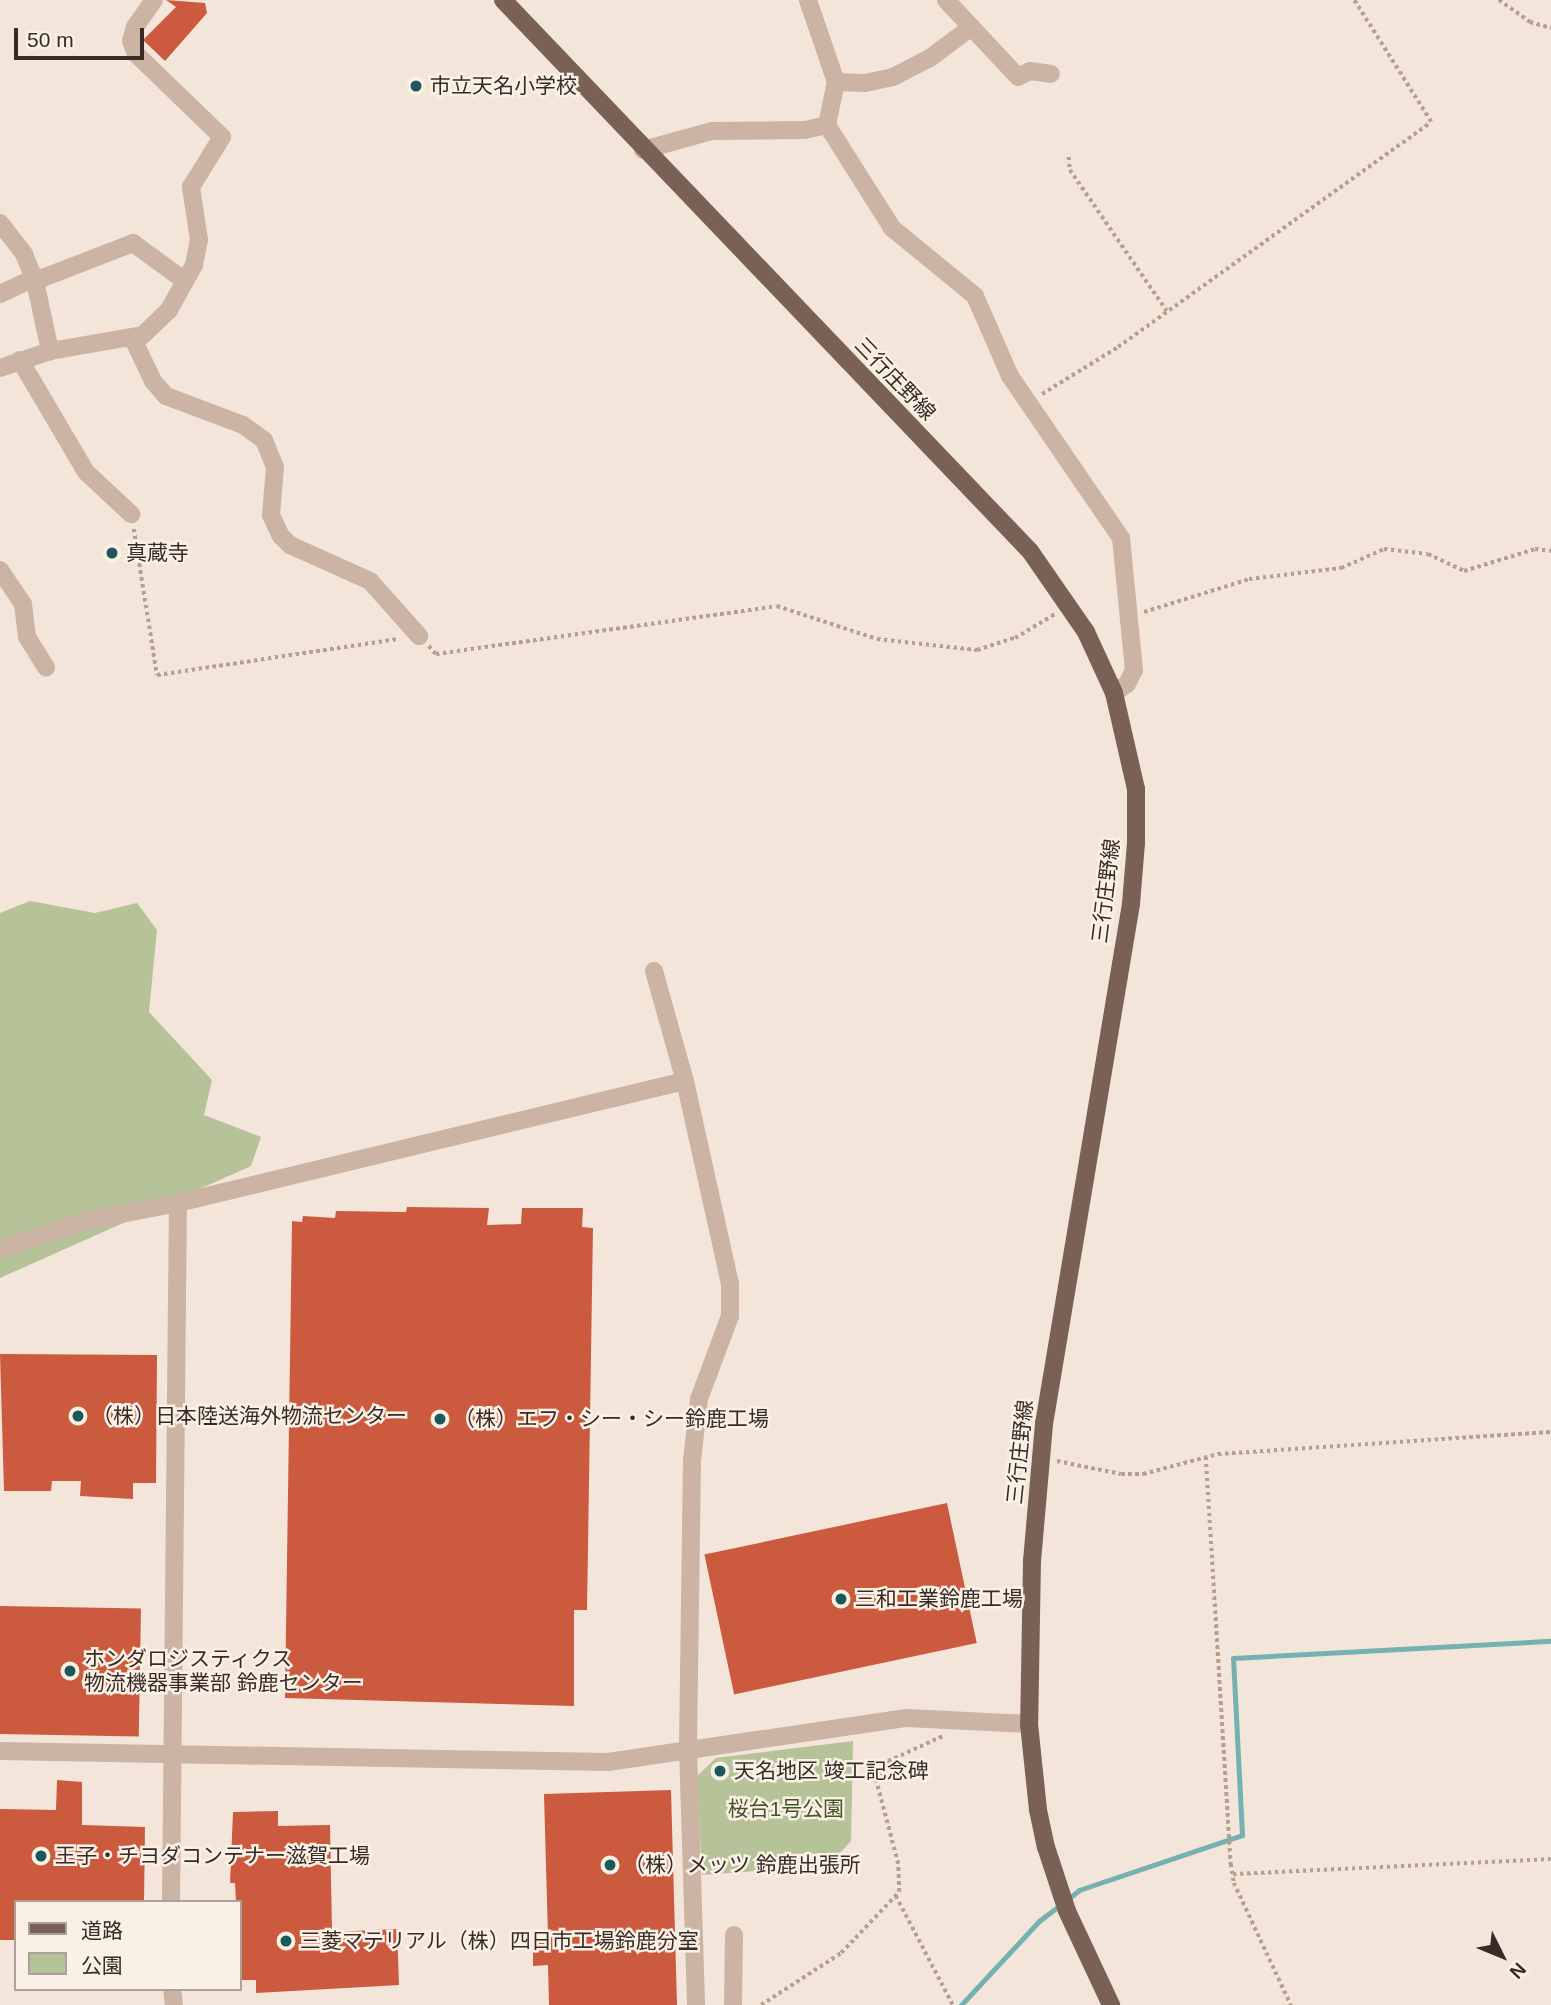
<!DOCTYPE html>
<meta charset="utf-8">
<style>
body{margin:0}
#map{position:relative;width:1551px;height:2005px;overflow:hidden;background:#f3e5d9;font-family:Arial,"Noto Sans JP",sans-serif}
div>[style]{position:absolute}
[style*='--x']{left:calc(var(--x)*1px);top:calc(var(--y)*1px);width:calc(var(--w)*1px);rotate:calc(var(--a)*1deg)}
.green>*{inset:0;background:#b6c298}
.stream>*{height:5px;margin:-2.5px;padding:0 2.5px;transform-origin:2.5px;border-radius:2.5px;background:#76b1b1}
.building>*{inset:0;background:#cc5a3e;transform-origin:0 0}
.path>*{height:3.5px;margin-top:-1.75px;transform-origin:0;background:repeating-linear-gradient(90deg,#b79e8e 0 3.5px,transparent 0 7px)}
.minor>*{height:18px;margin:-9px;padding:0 9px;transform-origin:9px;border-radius:9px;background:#cbb4a4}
.major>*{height:18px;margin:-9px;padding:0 9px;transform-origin:9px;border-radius:9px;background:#796156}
.dots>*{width:19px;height:19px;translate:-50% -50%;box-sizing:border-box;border:4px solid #faf0e5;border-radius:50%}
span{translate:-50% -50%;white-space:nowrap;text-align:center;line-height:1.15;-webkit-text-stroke:5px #faf0e5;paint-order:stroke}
.poi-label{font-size:21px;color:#362b26}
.left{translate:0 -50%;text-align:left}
.street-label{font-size:21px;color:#362b26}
.park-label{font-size:21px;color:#475629}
.legend{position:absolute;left:14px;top:1900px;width:228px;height:91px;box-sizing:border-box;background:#faf0e5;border:2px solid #aca199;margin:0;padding:9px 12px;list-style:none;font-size:21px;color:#362b26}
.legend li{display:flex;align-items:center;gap:14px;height:35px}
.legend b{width:35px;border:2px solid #aca199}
.north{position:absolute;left:1467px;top:1921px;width:70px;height:70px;-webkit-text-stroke:5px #faf0e5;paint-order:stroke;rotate:133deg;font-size:19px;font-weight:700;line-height:28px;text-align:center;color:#362b26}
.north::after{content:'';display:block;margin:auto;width:24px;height:32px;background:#362b26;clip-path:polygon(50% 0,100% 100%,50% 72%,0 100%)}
.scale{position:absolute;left:14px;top:28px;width:130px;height:32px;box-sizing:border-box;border:4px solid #362b26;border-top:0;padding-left:9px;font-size:21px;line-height:24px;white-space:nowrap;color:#362b26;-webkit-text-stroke:5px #faf0e5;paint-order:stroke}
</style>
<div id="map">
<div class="green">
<i style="clip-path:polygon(30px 901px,95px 913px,137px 903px,157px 930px,149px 1012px,212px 1080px,204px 1115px,261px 1137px,251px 1166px,0 1278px,0 913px)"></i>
<i style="clip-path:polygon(853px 1741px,851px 1841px,828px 1866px,702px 1875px,697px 1776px,716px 1758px)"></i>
</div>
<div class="stream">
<i style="--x:1068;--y:1899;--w:14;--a:-39"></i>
<i style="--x:1079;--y:1890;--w:172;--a:-18.6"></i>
<i style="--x:1242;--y:1835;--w:177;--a:-92.9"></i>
<i style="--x:1233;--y:1658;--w:318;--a:-3.1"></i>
<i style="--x:961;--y:2005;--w:115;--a:-47.1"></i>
<i style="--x:1039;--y:1921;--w:26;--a:-37"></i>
</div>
<div class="building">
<i style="clip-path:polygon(166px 0,205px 3px,207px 13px,165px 61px,143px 40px,176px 7px)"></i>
<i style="clip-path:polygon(407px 1207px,489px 1208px,487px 1225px,521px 1224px,522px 1208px,583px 1208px,582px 1227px,593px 1228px,587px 1610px,574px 1610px,574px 1706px,285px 1698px,292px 1221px,302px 1222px,303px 1216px,335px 1218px,336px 1211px,406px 1212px)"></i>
<i style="clip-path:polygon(0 1354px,157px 1355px,156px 1483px,133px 1483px,133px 1499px,80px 1496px,81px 1481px,52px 1481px,51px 1491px,4px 1491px)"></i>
<i style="left:947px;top:1503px;width:143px;height:248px;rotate:78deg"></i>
<i style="left:0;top:1606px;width:141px;height:128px;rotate:1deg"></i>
<i style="clip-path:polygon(57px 1780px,82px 1782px,82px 1825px,145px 1827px,144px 1902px,16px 1902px,16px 1940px,0 1940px,0 1809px,56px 1810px)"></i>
<i style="clip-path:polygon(671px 1790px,677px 2005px,549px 2005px,548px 1965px,533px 1966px,533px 1937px,548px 1937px,544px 1794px)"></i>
<i style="clip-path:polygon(278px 1811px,278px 1826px,330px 1825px,332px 1932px,397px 1929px,399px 1985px,256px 1993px,256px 1980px,240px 1980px,240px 1902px,236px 1902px,235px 1883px,230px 1883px,233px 1812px)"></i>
</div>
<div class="path">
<i style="--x:1499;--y:0;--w:38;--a:35"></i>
<i style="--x:1530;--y:22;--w:22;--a:16"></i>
<i style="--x:1069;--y:157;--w:13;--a:86"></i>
<i style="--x:1070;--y:170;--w:171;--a:55.5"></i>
<i style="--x:1042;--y:394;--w:89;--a:-31.7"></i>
<i style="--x:1118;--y:347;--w:385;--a:-35.7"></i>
<i style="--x:1431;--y:122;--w:144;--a:-122.3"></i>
<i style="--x:134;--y:529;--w:148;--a:81"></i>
<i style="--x:157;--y:675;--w:244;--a:-8.5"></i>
<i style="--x:1144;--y:612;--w:110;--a:-17.4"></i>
<i style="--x:1249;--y:579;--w:93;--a:-6.8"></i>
<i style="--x:1341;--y:568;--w:47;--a:-23.8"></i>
<i style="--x:1384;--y:549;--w:44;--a:6.5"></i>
<i style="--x:1428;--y:554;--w:40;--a:25"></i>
<i style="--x:1464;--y:571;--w:74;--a:-17.2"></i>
<i style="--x:1535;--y:549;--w:16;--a:7"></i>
<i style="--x:429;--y:646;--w:11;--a:49"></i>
<i style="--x:436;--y:654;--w:344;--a:-8"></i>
<i style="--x:777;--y:606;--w:105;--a:18.3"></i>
<i style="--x:877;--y:639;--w:101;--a:6.3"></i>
<i style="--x:977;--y:650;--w:40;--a:-18"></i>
<i style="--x:1015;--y:638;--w:47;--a:-31"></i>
<i style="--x:1206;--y:1457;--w:408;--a:86.5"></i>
<i style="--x:1231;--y:1864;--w:19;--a:81"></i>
<i style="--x:1234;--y:1883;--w:135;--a:65"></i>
<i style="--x:1057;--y:1461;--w:65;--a:11.5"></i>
<i style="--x:1121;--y:1474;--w:22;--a:0"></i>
<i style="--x:1143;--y:1474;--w:78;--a:-14.9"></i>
<i style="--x:1218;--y:1454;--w:334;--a:-3.8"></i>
<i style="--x:1233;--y:1874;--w:318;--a:-2.7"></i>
<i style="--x:896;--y:1896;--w:123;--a:62.4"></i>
<i style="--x:761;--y:2005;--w:95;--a:-33"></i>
<i style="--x:841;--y:1953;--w:84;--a:-46.4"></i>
<i style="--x:899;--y:1892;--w:28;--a:-92"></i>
<i style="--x:898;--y:1864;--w:86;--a:-104.8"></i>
<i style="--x:876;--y:1781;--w:23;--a:-59"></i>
<i style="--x:888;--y:1761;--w:60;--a:-24.4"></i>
</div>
<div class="minor">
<i style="--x:946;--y:0;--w:105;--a:46.9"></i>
<i style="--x:1018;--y:77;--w:13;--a:-27"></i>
<i style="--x:1030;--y:71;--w:21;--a:8"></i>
<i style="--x:836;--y:82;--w:29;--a:2"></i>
<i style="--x:865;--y:83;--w:29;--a:-12"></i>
<i style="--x:893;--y:77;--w:42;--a:-27.2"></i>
<i style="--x:930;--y:58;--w:50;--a:-36.9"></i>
<i style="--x:827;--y:125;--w:122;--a:57.7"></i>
<i style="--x:892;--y:228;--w:107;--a:39.3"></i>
<i style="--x:975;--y:296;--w:87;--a:66.4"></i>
<i style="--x:1010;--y:376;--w:196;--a:55.6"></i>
<i style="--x:1121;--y:538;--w:133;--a:84.4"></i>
<i style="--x:1134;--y:670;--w:16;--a:117"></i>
<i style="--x:1127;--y:684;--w:16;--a:145"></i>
<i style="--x:643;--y:150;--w:72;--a:-15.4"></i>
<i style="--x:712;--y:131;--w:93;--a:-0.6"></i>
<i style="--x:805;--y:130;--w:23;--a:-13"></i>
<i style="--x:827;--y:125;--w:44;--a:-78.2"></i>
<i style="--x:836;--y:82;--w:87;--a:-108.9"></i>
<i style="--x:0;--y:223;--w:39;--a:52"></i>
<i style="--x:24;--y:254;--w:29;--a:68"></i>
<i style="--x:35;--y:281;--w:72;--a:77.9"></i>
<i style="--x:35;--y:281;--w:105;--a:-21.2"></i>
<i style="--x:133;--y:243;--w:64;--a:36.2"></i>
<i style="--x:0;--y:294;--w:38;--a:-25"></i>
<i style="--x:133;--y:339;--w:47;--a:64.5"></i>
<i style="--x:153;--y:381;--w:20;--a:49"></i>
<i style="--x:166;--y:396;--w:82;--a:20.6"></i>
<i style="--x:243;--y:425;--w:26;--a:36"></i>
<i style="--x:264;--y:440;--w:29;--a:68"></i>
<i style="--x:275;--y:467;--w:48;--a:94.8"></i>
<i style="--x:271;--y:515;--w:23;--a:65"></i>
<i style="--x:281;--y:536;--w:13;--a:45"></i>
<i style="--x:290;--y:545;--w:88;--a:24.2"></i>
<i style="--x:370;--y:581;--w:74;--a:48.3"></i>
<i style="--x:20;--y:360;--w:130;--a:59.5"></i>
<i style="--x:86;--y:472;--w:62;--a:43"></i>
<i style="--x:0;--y:368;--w:53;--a:-18.8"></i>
<i style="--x:50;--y:351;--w:94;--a:-9.8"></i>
<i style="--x:143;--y:335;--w:36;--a:-44"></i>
<i style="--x:169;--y:310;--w:51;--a:-60.9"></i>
<i style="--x:194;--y:265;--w:25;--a:-79"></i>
<i style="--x:199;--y:240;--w:54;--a:-98.6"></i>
<i style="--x:191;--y:187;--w:59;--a:-58.2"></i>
<i style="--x:222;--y:137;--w:120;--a:-136"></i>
<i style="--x:136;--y:54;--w:14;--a:-111"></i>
<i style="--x:131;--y:41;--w:15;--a:-74"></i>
<i style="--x:135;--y:27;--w:33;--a:-55"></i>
<i style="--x:0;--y:570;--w:41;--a:55.9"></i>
<i style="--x:23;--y:604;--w:33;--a:83"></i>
<i style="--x:27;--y:637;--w:36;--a:58"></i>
<i style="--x:654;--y:971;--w:114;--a:74.3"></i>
<i style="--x:0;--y:1249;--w:95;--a:-17.9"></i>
<i style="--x:90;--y:1220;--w:90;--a:-10.9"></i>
<i style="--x:178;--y:1203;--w:521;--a:-13.53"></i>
<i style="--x:685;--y:1081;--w:208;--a:77.5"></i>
<i style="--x:730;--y:1284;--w:32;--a:90"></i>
<i style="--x:730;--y:1316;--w:89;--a:110.5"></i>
<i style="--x:699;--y:1399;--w:61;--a:96.5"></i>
<i style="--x:692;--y:1460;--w:288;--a:90.8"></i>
<i style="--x:688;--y:1748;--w:257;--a:88.2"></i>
<i style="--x:0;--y:1751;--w:608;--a:1.04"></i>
<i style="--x:608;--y:1762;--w:302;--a:-8.4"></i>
<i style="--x:907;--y:1718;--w:122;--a:2.8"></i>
<i style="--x:171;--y:1902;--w:699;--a:-89.43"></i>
<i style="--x:172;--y:1989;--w:16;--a:83"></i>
<i style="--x:733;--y:2005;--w:70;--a:-89.2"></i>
</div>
<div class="major">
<i style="--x:503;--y:0;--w:762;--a:46.28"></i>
<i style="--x:1030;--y:551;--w:98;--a:55.3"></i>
<i style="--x:1086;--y:632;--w:67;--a:65.3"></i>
<i style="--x:1114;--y:693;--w:98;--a:77.1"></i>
<i style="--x:1136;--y:789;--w:54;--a:90"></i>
<i style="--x:1136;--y:843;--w:61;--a:94.7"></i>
<i style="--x:1131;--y:904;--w:527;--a:99.5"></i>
<i style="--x:1044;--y:1424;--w:137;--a:95"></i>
<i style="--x:1032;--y:1560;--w:164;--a:91"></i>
<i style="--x:1029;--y:1724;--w:86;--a:84"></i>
<i style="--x:1038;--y:1810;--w:38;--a:78"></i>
<i style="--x:1046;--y:1847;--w:67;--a:71.8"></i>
<i style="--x:1067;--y:1911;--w:104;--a:64.9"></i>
</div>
<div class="dots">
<i style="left:416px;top:86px;background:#1a5859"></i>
<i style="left:112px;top:553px;background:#1a5859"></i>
<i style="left:78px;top:1416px;background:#1a5859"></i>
<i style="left:440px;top:1419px;background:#1a5859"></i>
<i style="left:841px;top:1599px;background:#1a5859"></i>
<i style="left:70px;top:1671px;background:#1a5859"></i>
<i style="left:720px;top:1771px;background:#1a5859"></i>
<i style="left:41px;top:1856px;background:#1a5859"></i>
<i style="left:610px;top:1865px;background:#1a5859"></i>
<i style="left:286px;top:1941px;background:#1a5859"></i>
</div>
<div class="poi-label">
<span class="left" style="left:430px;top:86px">市立天名小学校</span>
<span class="left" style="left:126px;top:553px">真蔵寺</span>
<span class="left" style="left:92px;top:1416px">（株）日本陸送海外物流センター</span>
<span class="left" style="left:454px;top:1419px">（株）エフ・シー・シー鈴鹿工場</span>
<span class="left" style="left:855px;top:1599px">三和工業鈴鹿工場</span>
<span class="left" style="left:84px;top:1671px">ホンダロジスティクス<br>物流機器事業部 鈴鹿センター</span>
<span class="left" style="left:734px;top:1771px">天名地区 竣工記念碑</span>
<span class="left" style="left:55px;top:1856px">王子・チヨダコンテナー滋賀工場</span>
<span class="left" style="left:624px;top:1865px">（株）メッツ 鈴鹿出張所</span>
<span class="left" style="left:300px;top:1941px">三菱マテリアル（株）四日市工場鈴鹿分室</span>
</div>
<div class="street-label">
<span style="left:895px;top:379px;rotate:46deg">三行庄野線</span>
<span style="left:1106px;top:891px;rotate:-83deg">三行庄野線</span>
<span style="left:1020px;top:1452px;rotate:-84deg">三行庄野線</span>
</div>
<div class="park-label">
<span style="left:786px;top:1809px">桜台1号公園</span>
</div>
<ul class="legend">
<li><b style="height:9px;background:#796156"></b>道路</li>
<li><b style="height:19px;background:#b6c298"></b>公園</li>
</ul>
<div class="north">N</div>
<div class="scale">50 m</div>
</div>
